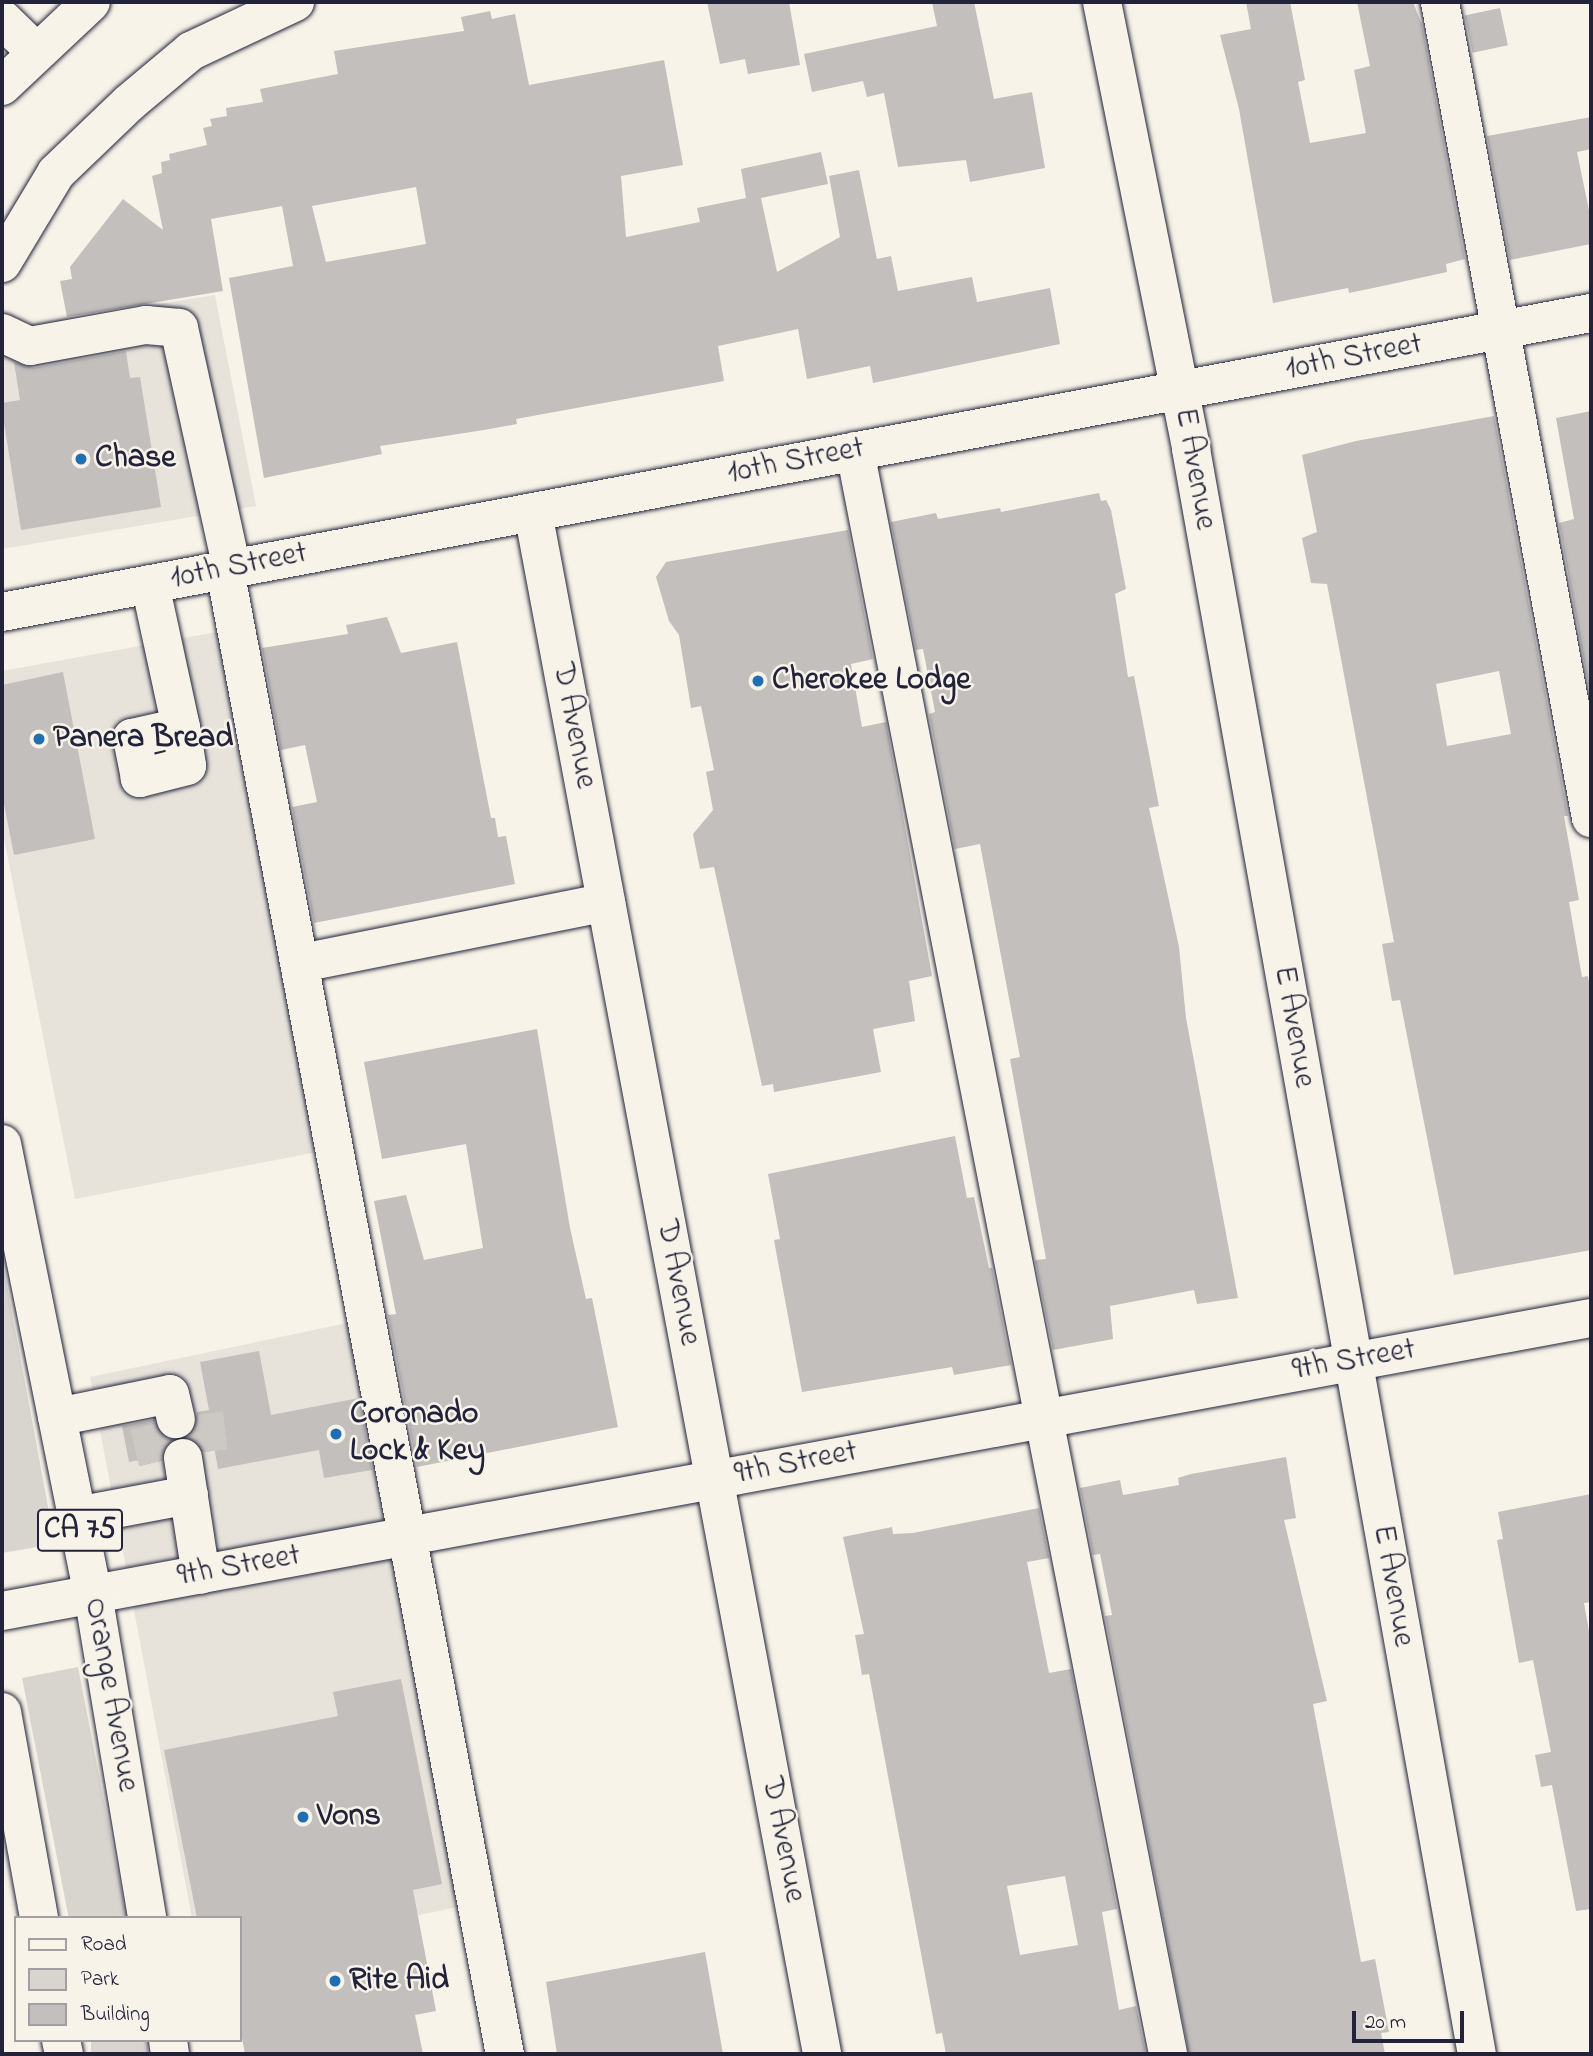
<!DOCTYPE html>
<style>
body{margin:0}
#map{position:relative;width:1593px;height:2056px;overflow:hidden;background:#f7f3e8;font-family:"Indie Flower",sans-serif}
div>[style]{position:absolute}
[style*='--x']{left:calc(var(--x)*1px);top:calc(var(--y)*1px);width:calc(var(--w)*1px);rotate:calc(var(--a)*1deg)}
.built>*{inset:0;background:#e7e3db}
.green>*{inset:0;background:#d8d5cf;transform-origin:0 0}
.building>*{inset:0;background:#c2bfbd;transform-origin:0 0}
.minor-tunnel>*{height:38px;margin-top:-19px;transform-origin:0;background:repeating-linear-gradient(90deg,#ccc9c5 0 38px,transparent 0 57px)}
.roads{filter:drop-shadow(0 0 2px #22223b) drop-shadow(0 0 2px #22223b)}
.minor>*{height:38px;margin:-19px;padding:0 19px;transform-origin:19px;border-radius:19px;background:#f7f3e8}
.highway>*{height:38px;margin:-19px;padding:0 19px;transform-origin:19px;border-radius:19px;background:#f7f3e8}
.dots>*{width:19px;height:19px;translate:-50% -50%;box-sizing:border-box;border:4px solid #f7f3e8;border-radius:50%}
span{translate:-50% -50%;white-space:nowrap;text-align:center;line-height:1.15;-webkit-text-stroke:5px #f7f3e8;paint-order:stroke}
.shield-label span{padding:2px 5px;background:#f7f3e8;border:2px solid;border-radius:5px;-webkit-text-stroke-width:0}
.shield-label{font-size:30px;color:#22223b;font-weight:700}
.street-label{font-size:32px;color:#22223b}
.poi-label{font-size:32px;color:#22223b;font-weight:700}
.left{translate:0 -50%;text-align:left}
.frame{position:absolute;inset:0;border:4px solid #22223b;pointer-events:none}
.legend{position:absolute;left:14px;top:1916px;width:228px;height:126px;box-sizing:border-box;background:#f7f3e8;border:2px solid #a29fa3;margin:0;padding:9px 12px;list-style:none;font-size:21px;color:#22223b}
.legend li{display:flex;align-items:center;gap:14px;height:35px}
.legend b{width:35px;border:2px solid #a29fa3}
.scale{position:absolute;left:1352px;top:2011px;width:112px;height:32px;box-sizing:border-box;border:4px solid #22223b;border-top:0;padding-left:9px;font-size:21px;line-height:24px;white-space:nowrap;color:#22223b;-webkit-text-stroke:5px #f7f3e8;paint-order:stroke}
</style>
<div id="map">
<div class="built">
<i style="clip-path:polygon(215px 295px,256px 506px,2px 549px,2px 365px,17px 327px)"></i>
<i style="clip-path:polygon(222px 631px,327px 1150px,75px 1199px,2px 828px,2px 671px)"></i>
<i style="clip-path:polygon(352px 1322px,467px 1905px,240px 1953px,240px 1918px,192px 1918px,90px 1377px)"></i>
</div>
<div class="green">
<i style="clip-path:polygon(2px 1259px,55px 1544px,2px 1553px)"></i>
<i style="left:78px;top:1667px;width:255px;height:57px;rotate:79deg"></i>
<i style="left:91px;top:2040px;width:57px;height:14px"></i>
</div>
<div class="building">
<i style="clip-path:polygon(707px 2px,789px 2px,800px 65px,748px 74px,745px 59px,720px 64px)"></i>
<i style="clip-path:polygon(932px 2px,974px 2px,994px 99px,1032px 92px,1045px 168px,970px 182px,966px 160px,898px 167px,884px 93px,867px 97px,863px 81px,812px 92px,804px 54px,937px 26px)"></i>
<i style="clip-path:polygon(1246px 2px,1290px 2px,1305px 80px,1298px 82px,1310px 143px,1366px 133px,1354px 70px,1370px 66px,1357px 2px,1413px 2px,1422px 25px,1465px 259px,1446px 264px,1447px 272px,1378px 287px,1349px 293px,1348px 288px,1273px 303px,1239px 109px,1220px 35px,1251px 29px)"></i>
<i style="left:1500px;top:8px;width:38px;height:36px;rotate:78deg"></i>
<i style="clip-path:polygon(evenodd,490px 11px,492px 19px,515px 14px,529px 85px,664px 60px,683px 165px,621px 176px,626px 237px,700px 222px,697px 208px,746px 198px,741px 169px,821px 152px,828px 184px,761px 198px,777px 272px,840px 237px,829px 176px,859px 170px,877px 259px,891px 256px,898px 291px,972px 277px,977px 302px,1050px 288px,1060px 344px,873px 383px,870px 366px,807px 379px,798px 329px,718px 346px,724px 381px,516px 419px,517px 424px,484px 430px,380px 446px,382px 454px,264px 478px,229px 278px,293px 266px,282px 206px,211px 219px,223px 291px,67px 317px,60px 281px,72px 279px,70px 267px,123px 199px,163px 230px,152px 176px,162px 173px,161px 162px,170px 160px,169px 154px,207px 145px,203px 128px,212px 126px,210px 119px,227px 116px,226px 108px,263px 102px,260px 89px,338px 74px,334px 51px,464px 31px,461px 17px,490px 11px,416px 187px,426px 244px,326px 262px,312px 206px,416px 187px)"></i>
<i style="clip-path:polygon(1591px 117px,1591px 149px,1577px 152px,1591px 220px,1591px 244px,1510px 260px,1487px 136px)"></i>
<i style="clip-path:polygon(126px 351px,130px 378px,140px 377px,161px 507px,21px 530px,2px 410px,2px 403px,20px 400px,14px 362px,34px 368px)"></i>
<i style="clip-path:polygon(1591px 411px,1591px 699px,1559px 523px,1574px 519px,1556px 418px)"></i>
<i style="clip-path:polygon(evenodd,1494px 416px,1568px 816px,1564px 816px,1579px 900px,1569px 902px,1582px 977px,1588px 976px,1591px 994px,1591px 1250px,1454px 1275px,1400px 1000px,1392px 1001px,1382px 944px,1394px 942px,1327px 584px,1311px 583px,1302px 538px,1317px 532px,1302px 455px,1356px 441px,1494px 416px,1499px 671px,1511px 734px,1447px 746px,1436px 684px,1499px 671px)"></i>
<i style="clip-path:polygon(1099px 493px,1101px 501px,1106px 500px,1111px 510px,1126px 589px,1115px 594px,1128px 677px,1134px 676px,1159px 806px,1149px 808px,1179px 947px,1186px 1018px,1238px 1298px,1197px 1304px,1194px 1290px,1110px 1306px,1113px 1339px,1053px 1350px,1035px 1260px,1046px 1259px,1010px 1059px,1020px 1057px,980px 844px,955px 849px,929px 714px,935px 712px,923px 649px,916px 650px,891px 522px,936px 513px,938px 519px,1000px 508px,1001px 512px)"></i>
<i style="clip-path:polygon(848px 530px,873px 659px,851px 664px,862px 727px,886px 722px,932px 976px,909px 981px,915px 1021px,873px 1029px,881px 1072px,774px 1092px,773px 1084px,762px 1086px,714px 867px,700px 869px,693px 834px,713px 810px,706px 772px,714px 770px,701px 706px,691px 708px,679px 635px,669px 621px,656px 577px,666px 562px)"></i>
<i style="clip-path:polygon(387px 617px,401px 653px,457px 642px,491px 818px,495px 818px,498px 837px,506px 836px,515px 884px,314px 923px,292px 807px,317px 802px,305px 745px,281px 750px,262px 648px,348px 634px,346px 625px)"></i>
<i style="clip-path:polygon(63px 672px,95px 839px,14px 855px,2px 794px,2px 685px)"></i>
<i style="clip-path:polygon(537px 1029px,570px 1228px,586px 1299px,592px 1298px,618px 1427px,417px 1467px,388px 1315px,396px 1314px,374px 1201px,406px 1195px,424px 1260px,483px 1248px,466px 1144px,382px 1159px,364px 1062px)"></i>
<i style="clip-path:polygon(955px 1136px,967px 1198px,974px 1197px,989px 1268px,992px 1268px,1011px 1365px,954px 1375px,952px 1367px,802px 1392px,776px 1251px,774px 1240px,780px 1239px,768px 1174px)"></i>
<i style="clip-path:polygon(259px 1351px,271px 1415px,359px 1398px,372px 1470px,324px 1478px,319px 1450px,218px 1469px,214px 1446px,202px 1449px,187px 1437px,197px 1426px,197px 1412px,209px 1410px,200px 1362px)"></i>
<i style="clip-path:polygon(154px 1420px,160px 1433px,171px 1440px,162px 1456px,129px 1462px,122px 1426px)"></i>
<i style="clip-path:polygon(1286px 1457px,1296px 1518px,1284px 1520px,1327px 1701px,1313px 1704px,1361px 1962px,1375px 1959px,1389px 2032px,1381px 2033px,1385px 2054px,1189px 2054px,1105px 1616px,1112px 1615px,1100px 1554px,1093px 1555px,1080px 1488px,1120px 1480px,1123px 1495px,1179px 1485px,1178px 1478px,1191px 1474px)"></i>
<i style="clip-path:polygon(1591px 1494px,1591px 1602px,1584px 1603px,1591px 1643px,1591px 1909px,1576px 1911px,1552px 1785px,1541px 1787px,1535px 1755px,1551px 1752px,1533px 1660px,1519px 1663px,1497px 1540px,1503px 1539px,1498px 1512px)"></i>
<i style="clip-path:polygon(evenodd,1039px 1508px,1049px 1558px,1027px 1562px,1049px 1673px,1071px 1669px,1117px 1909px,1102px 1912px,1119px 2010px,1136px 2006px,1146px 2054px,946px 2054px,942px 2033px,936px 2034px,869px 1674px,862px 1675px,855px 1635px,864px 1634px,843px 1537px,892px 1527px,893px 1534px,913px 1533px,1039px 1508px,1065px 1876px,1078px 1945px,1020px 1955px,1007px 1886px,1065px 1876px)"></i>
<i style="clip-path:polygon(401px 1679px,442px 1884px,413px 1890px,436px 2011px,415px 2015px,423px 2054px,245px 2054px,240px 2027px,240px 1918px,197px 1918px,164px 1750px,338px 1716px,333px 1692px)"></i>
<i style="clip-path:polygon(705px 1952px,723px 2054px,557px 2054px,546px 1982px)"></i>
</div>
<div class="minor-tunnel">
<i style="--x:204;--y:1414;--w:40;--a:82.9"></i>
<i style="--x:149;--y:1425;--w:39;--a:77"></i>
</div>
<div class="roads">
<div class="minor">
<i style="--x:1102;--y:2;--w:456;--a:78.7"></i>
<i style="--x:1191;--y:449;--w:1630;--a:79.9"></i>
<i style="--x:1440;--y:2;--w:830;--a:79.52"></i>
<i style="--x:2;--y:19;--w:46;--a:44.1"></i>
<i style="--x:2;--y:86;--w:122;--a:-43.3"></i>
<i style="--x:2;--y:263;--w:105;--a:-59"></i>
<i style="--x:56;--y:173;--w:101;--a:-43.8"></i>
<i style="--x:129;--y:103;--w:81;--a:-40"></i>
<i style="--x:191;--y:51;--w:115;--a:-25.2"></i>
<i style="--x:2;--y:333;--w:31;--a:25"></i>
<i style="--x:30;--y:346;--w:118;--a:-10.3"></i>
<i style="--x:146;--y:325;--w:33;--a:5"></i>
<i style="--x:179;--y:328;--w:247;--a:77.6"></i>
<i style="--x:855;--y:451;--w:1633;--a:78.95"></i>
<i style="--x:533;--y:512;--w:1569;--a:79.38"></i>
<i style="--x:225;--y:570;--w:1510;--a:79.32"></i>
<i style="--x:150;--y:584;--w:146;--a:77.8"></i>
<i style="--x:181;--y:727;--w:39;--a:81"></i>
<i style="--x:187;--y:766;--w:49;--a:165.7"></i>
<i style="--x:140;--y:778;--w:41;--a:-101.3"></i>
<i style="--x:132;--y:738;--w:50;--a:-12.7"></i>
<i style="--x:2;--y:612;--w:1617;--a:-10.66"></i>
<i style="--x:302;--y:963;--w:310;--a:-11.3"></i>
<i style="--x:57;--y:1417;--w:115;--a:-11.5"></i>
<i style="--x:170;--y:1394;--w:26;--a:77"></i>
<i style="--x:183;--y:1458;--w:118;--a:81.3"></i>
<i style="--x:77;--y:1516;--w:114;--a:-10.6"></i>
<i style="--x:2;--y:1611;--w:1616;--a:-10.45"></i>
</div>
<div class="highway">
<i style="--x:2;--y:1144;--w:459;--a:78.6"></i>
<i style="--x:93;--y:1594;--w:328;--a:80.5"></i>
<i style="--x:2;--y:1712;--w:209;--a:79.8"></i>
<i style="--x:61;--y:2040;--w:14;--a:78"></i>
<i style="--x:168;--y:2040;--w:14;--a:82"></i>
</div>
</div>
<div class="dots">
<i style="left:81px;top:459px;background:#1f6fb2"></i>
<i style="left:758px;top:681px;background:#1f6fb2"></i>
<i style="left:39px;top:739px;background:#1f6fb2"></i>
<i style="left:336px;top:1434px;background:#1f6fb2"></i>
<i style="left:303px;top:1817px;background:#1f6fb2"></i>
<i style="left:335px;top:1981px;background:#1f6fb2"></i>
</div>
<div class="shield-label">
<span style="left:80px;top:1530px">CA 75</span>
</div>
<div class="street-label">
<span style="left:1354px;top:358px;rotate:-11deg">10th Street</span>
<span style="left:796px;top:462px;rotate:-11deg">10th Street</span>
<span style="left:1194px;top:469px;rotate:80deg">E Avenue</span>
<span style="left:239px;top:567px;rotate:-11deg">10th Street</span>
<span style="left:573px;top:726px;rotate:79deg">D Avenue</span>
<span style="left:1293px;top:1027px;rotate:80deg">E Avenue</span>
<span style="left:677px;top:1283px;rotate:79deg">D Avenue</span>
<span style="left:1354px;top:1361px;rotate:-10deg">9th Street</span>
<span style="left:796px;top:1464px;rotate:-11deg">9th Street</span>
<span style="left:239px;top:1567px;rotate:-10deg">9th Street</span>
<span style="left:1392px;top:1586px;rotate:80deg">E Avenue</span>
<span style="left:110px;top:1695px;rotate:80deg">Orange Avenue</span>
<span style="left:782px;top:1840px;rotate:79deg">D Avenue</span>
</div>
<div class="poi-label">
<span class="left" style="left:95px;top:459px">Chase</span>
<span class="left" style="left:772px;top:681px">Cherokee Lodge</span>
<span class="left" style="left:53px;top:739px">Panera Bread</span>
<span class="left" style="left:350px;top:1434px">Coronado<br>Lock &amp; Key</span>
<span class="left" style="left:317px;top:1817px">Vons</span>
<span class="left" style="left:349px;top:1981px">Rite Aid</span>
</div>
<div class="frame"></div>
<ul class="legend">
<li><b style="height:9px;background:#f7f3e8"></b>Road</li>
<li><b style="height:19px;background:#d8d5cf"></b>Park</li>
<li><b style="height:19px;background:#c2bfbd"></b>Building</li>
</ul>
<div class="scale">20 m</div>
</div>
